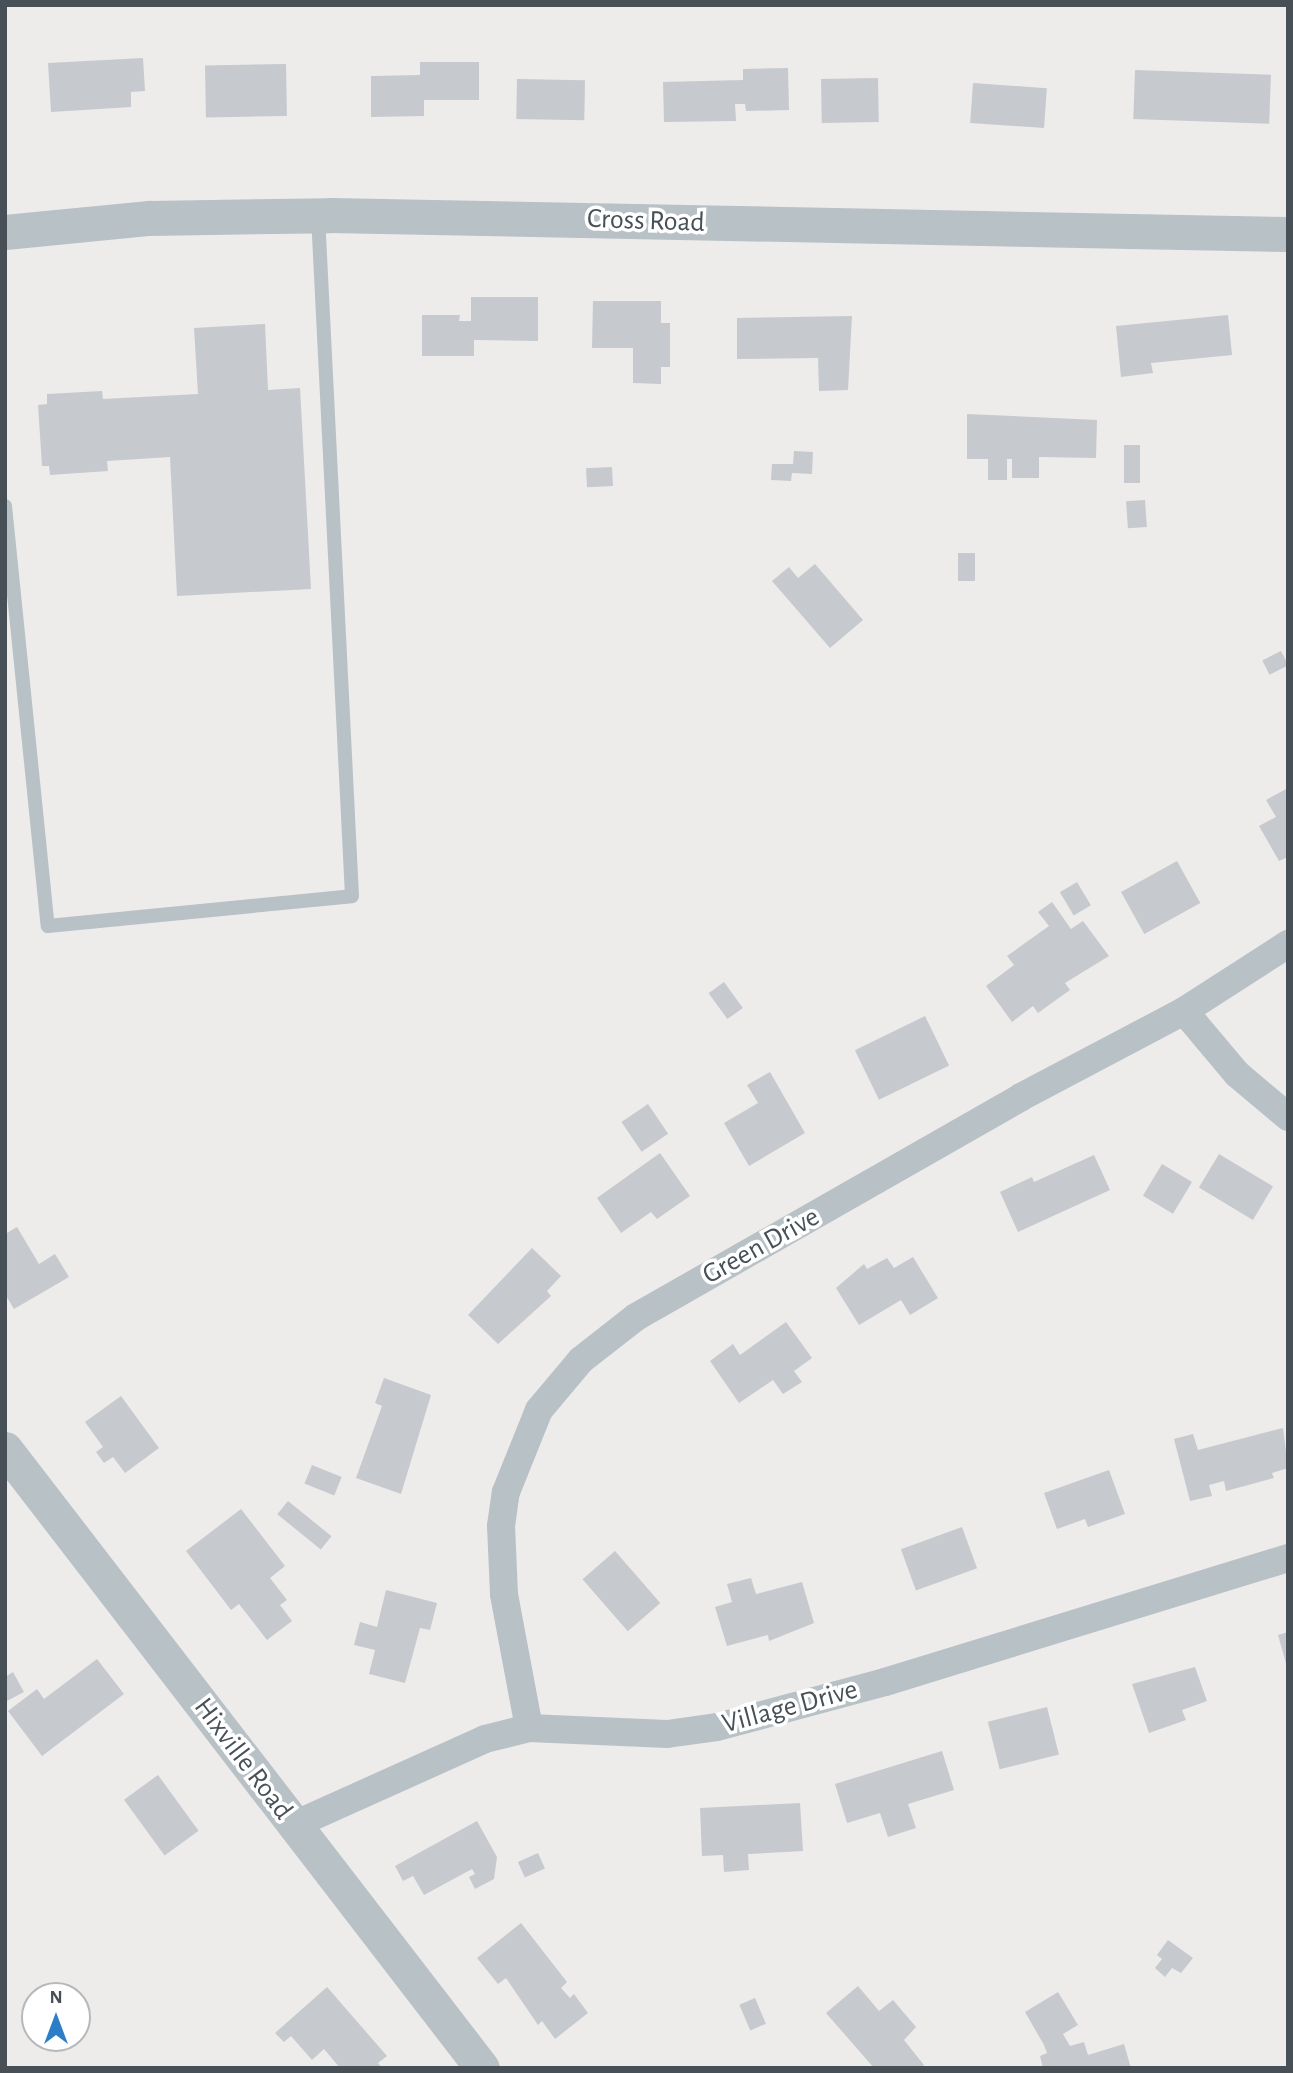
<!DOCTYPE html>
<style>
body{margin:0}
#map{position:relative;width:1293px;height:2073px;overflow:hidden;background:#eeebeb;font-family:"Alegreya Sans",sans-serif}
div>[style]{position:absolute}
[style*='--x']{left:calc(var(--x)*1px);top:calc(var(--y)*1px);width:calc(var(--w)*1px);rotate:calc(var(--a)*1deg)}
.building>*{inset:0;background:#c6c9ce;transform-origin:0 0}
.service>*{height:14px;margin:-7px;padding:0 7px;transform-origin:7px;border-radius:7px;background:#b8c1c6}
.minor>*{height:28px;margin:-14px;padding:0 14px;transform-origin:14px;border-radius:14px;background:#b8c1c6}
.tertiary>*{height:35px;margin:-17.5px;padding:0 17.5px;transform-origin:17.5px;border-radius:17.5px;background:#b8c1c6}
span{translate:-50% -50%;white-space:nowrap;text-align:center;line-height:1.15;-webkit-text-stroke:7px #fff;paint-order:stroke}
.street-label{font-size:28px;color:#465056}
.frame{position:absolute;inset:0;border:7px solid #465056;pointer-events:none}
.north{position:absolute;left:21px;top:1982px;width:70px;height:70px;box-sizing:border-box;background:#fff;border:2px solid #b5b9bb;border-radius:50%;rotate:0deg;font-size:19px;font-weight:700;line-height:28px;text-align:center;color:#465056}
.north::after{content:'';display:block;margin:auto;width:24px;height:32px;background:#2c7fc7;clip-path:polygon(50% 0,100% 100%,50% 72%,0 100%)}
</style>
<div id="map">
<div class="building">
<i style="clip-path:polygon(143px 58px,145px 91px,131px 92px,131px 107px,51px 112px,48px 63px)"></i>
<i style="clip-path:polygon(420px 62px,479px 62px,479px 100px,424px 100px,424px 116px,371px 117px,371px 76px,420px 75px)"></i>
<i style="left:286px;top:64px;width:52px;height:81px;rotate:89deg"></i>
<i style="clip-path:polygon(788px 68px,789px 110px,746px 111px,745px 104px,735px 104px,736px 121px,664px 122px,663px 82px,743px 80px,743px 69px)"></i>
<i style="left:1135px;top:70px;width:136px;height:49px;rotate:2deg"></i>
<i style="left:878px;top:78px;width:44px;height:57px;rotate:89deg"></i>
<i style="left:517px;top:79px;width:68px;height:40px;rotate:1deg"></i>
<i style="left:973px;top:83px;width:74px;height:40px;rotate:4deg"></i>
<i style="clip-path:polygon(471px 297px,538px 297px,538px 341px,474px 340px,474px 356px,422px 356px,422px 315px,460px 315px,459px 321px,471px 321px)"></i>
<i style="clip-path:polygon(593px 301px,661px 301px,661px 323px,670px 323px,670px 367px,661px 367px,661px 384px,633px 383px,633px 348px,592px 348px)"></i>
<i style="clip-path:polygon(1228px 315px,1232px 355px,1151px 363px,1153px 373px,1121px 377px,1116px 326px)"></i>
<i style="clip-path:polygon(852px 316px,848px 390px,819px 391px,818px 358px,737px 359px,737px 318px)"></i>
<i style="clip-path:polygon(265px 324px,268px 390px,300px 388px,311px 589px,177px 596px,170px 457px,107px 461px,108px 471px,50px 475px,49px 466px,42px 466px,38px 405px,47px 404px,47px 394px,102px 391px,103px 399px,198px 394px,194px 328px)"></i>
<i style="clip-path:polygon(967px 414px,1097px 420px,1096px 458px,1039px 457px,1039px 478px,1012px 478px,1012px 459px,1007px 459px,1007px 480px,988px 480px,988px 459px,967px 459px)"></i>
<i style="left:1124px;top:445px;width:16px;height:38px"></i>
<i style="clip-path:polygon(794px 451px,813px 452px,812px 474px,792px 473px,791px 481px,771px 480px,772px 464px,793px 464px)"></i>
<i style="left:612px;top:467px;width:19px;height:26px;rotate:87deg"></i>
<i style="left:1145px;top:500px;width:27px;height:19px;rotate:86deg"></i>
<i style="left:958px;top:553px;width:17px;height:28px"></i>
<i style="clip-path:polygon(815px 564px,863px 620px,830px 648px,772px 581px,789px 567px,798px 578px)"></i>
<i style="left:1281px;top:651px;width:16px;height:21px;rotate:63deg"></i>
<i style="clip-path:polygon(1288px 788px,1288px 857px,1279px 861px,1259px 826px,1276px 817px,1266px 800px)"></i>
<i style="left:1177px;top:861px;width:48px;height:64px;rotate:61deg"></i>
<i style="left:1077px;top:882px;width:27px;height:20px;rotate:59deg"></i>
<i style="clip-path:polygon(1052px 902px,1071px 929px,1083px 921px,1109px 956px,1065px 983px,1070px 990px,1038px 1013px,1033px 1006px,1012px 1022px,986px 986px,1014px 965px,1007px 956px,1049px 926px,1038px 912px)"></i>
<i style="left:724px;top:982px;width:32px;height:19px;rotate:54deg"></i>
<i style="left:925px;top:1016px;width:55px;height:78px;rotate:64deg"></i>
<i style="clip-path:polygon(770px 1072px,805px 1133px,749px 1166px,724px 1123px,758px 1103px,747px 1085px)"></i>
<i style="left:648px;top:1104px;width:36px;height:32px;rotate:56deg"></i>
<i style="clip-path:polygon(660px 1153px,690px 1196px,657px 1219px,651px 1212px,621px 1233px,597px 1198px)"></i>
<i style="left:1219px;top:1154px;width:63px;height:39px;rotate:31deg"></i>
<i style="clip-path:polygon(1094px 1155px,1110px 1190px,1018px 1232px,1000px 1192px,1032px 1177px,1034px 1182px)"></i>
<i style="left:1162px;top:1164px;width:35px;height:37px;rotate:31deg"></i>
<i style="clip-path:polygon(17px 1227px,39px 1264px,55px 1254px,69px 1277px,14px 1309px,5px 1294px,5px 1234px)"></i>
<i style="clip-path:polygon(532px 1248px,561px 1276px,547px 1291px,551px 1296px,498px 1344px,468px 1315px)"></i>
<i style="clip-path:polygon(913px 1257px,938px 1298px,910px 1315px,901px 1300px,859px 1325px,836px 1288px,864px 1264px,867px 1269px,887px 1258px,894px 1268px)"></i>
<i style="clip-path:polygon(786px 1322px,812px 1358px,794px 1371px,802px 1382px,783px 1394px,773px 1380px,739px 1403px,710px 1361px,733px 1344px,740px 1355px)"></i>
<i style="clip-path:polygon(384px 1378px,431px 1395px,401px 1494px,356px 1478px,382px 1406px,375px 1403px)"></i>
<i style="clip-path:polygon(121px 1396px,159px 1448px,125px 1473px,113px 1457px,104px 1463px,96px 1452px,103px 1447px,85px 1422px)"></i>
<i style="clip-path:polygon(1283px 1428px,1288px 1468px,1272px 1473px,1274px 1478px,1226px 1491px,1224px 1481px,1209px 1485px,1212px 1496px,1190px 1501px,1174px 1439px,1193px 1434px,1198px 1450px)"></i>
<i style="left:312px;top:1465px;width:32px;height:20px;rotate:22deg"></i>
<i style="clip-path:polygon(1109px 1470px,1125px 1514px,1088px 1527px,1085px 1519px,1057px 1529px,1044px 1493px)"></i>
<i style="left:288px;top:1501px;width:56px;height:17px;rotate:39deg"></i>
<i style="clip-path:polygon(241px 1509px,285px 1566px,270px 1578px,287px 1600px,280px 1605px,292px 1621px,267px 1640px,239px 1604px,231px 1610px,186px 1551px)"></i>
<i style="left:962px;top:1527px;width:44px;height:65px;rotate:70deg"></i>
<i style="left:615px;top:1551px;width:69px;height:43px;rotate:49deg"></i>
<i style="clip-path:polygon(751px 1578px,756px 1594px,802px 1582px,814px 1623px,769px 1641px,768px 1635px,727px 1646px,715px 1607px,732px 1602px,727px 1584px)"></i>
<i style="clip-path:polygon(386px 1590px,437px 1603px,430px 1630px,420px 1628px,405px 1683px,369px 1674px,375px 1650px,354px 1645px,360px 1622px,377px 1627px)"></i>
<i style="clip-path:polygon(1288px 1632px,1288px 1667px,1287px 1667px,1278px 1635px)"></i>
<i style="clip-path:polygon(97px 1659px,124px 1694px,42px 1756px,8px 1711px,37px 1689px,44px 1699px)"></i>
<i style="clip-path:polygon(1195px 1667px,1207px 1701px,1182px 1710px,1186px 1720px,1149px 1733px,1132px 1684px)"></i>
<i style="clip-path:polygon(13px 1672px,24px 1692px,5px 1702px,5px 1677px)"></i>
<i style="left:1047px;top:1707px;width:49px;height:61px;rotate:76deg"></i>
<i style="clip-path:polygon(942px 1751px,954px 1790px,908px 1804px,916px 1828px,888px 1837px,880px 1813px,847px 1823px,835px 1784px)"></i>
<i style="left:158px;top:1775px;width:69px;height:42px;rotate:54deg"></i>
<i style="clip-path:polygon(800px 1803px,803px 1851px,748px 1854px,749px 1870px,724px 1872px,723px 1855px,702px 1856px,700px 1808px)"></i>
<i style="clip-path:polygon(477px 1821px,497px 1857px,494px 1879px,475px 1889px,469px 1877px,475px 1874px,472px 1869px,424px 1895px,413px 1876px,403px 1881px,395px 1866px)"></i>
<i style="left:538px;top:1853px;width:17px;height:22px;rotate:66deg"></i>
<i style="clip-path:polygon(521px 1923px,567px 1982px,561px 1988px,570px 1998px,574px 1994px,588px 2013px,555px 2039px,542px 2021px,538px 2025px,506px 1978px,498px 1984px,477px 1958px)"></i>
<i style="clip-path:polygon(1168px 1940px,1193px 1958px,1181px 1973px,1172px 1968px,1165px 1977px,1155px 1968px,1162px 1959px,1157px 1955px)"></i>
<i style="clip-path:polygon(858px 1986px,879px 2011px,893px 2000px,916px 2027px,904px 2040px,924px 2065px,920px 2068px,874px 2068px,826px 2013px)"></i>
<i style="clip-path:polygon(327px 1987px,387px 2056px,378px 2063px,382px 2068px,340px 2068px,324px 2049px,312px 2060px,291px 2036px,284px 2042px,275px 2033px)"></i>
<i style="clip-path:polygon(1058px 1992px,1078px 2025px,1063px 2034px,1070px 2046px,1084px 2042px,1088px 2055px,1124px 2044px,1131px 2068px,1043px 2068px,1040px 2056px,1047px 2053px,1044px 2045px,1025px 2012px)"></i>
<i style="left:755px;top:1998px;width:28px;height:17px;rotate:67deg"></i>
</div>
<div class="service">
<i style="--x:5;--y:506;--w:422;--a:84.2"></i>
<i style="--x:48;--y:926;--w:305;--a:-5.6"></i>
<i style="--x:352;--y:896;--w:682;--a:-92.86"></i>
</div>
<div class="minor">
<i style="--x:1184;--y:1011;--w:82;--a:49.9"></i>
<i style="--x:1237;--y:1074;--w:67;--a:40.1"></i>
<i style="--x:529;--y:1728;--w:136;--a:-100.6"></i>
<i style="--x:504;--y:1594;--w:68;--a:-92.5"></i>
<i style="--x:501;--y:1526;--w:34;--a:-82"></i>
<i style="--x:506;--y:1492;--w:88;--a:-68.1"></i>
<i style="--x:539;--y:1410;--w:65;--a:-50"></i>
<i style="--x:581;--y:1360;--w:70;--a:-38"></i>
<i style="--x:636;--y:1317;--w:443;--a:-29.7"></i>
<i style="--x:1021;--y:1097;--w:184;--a:-27.8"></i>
<i style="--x:1184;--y:1011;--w:124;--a:-32.8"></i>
<i style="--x:294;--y:1825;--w:209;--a:-24.2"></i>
<i style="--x:485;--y:1739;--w:45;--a:-14"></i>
<i style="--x:529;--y:1728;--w:138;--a:2.5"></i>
<i style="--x:667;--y:1734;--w:50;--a:-8"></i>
<i style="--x:717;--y:1727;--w:174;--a:-15"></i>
<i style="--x:885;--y:1682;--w:422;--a:-17.1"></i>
</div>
<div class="tertiary">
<i style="--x:5;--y:232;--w:145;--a:-5.6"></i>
<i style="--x:149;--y:218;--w:181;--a:-0.9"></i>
<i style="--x:330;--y:215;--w:958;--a:1.14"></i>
<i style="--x:5;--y:1449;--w:781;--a:52.38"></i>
</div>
<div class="street-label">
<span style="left:646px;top:221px;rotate:2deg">Cross Road</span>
<span style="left:761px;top:1246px;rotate:-29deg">Green Drive</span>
<span style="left:790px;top:1707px;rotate:-15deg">Village Drive</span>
<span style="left:243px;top:1759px;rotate:53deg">Hixville Road</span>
</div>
<div class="frame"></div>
<div class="north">N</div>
</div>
